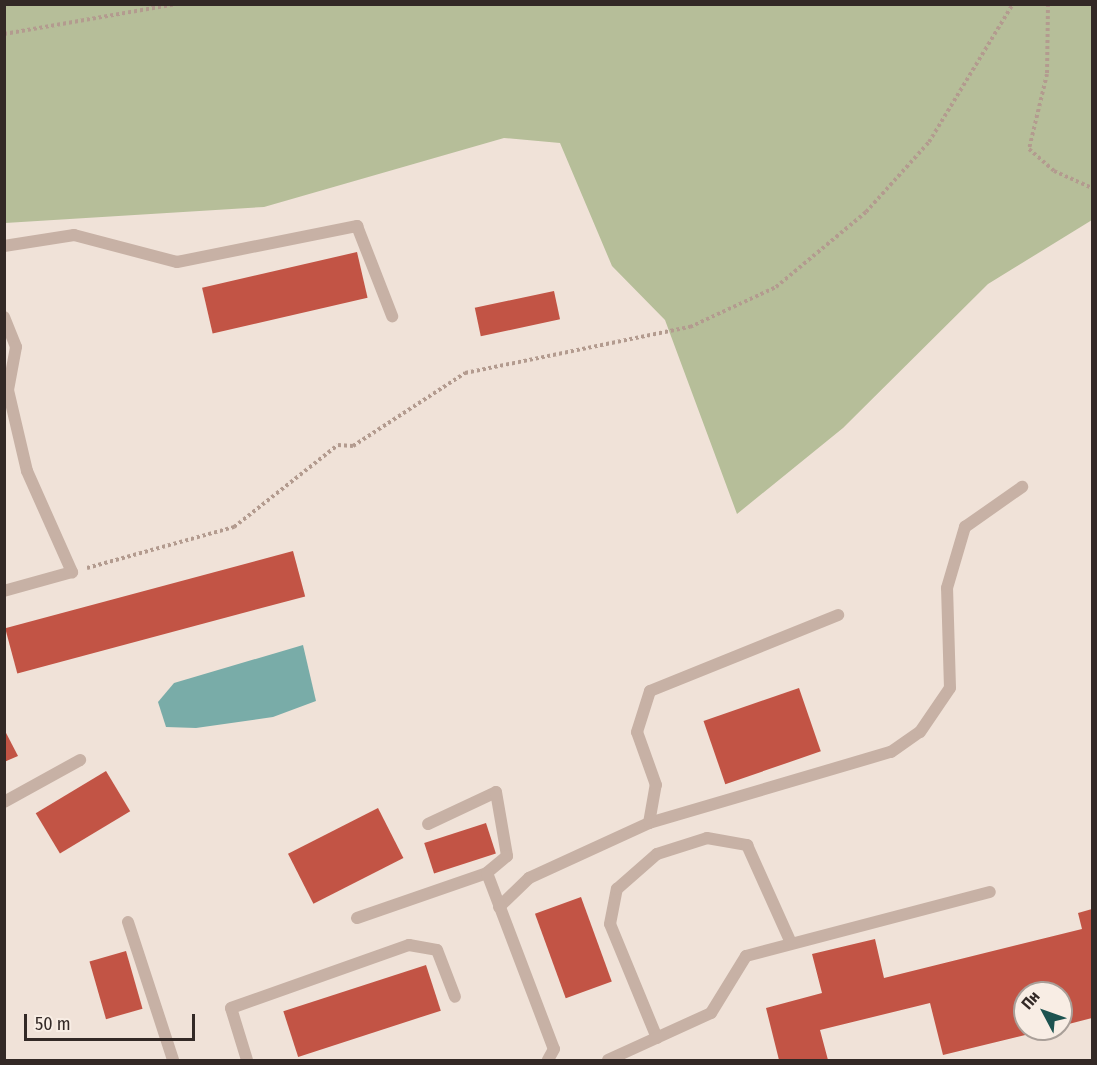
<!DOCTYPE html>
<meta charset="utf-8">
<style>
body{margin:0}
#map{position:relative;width:1097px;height:1065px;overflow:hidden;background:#f0e2d8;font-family:"Fira Sans Condensed",sans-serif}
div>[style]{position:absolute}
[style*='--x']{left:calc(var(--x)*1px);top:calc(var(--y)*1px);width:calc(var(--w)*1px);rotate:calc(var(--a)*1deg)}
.green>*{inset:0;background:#b6be99}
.water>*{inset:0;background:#79aca8}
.building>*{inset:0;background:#c25445;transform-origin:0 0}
.path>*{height:4px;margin-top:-2px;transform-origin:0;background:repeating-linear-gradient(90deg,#b39b8f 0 3px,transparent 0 6px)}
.service>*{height:12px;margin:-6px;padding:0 6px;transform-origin:6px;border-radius:6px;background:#c7b1a5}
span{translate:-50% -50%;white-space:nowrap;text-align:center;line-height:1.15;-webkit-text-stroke:4.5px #f8ede4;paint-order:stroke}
.frame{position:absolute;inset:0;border:6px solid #332926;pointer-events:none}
.north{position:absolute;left:1013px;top:981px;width:60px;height:60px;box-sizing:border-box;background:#f8ede4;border:2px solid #a99f98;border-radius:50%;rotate:311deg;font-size:16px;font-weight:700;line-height:24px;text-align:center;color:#332926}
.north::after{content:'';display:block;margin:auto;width:21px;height:27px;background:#1d5350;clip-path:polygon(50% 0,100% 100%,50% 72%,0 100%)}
.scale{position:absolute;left:24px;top:1014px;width:171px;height:27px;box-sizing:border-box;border:3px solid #332926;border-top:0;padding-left:8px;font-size:18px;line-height:21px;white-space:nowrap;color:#332926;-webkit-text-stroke:4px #f8ede4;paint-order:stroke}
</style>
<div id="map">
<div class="green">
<i style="clip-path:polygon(5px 4px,1092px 5px,1092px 220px,988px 284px,843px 428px,737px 514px,665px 320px,612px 266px,560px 143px,504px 138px,264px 207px,5px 223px)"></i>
</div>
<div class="water">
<i style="clip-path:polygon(303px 645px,316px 701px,273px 717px,196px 728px,166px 727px,158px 702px,174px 683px)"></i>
</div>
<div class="building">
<i style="left:357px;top:252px;width:47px;height:159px;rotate:77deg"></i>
<i style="left:554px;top:291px;width:29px;height:81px;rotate:78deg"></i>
<i style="left:293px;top:551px;width:47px;height:298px;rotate:75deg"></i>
<i style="left:799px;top:688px;width:67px;height:101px;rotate:71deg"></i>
<i style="clip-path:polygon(4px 729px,18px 756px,4px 762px)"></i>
<i style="left:106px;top:771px;width:47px;height:82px;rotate:59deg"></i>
<i style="left:378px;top:808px;width:56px;height:101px;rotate:63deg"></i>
<i style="left:486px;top:823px;width:32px;height:65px;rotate:72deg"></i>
<i style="left:581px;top:897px;width:90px;height:49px;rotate:70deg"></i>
<i style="clip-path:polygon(1092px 909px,1092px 1018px,1061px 1026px,1061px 993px,1025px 993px,1025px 1029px,1046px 1030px,943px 1055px,930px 1003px,820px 1030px,828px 1060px,779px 1060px,766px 1008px,822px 993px,812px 954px,875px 939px,884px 978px,1082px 929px,1078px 913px)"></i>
<i style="left:126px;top:951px;width:60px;height:38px;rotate:74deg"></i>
<i style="left:426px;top:965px;width:48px;height:150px;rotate:72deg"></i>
</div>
<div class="path">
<i style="--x:1048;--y:4;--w:70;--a:90.8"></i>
<i style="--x:1047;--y:74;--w:77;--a:103.5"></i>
<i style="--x:1029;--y:149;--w:33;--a:41"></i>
<i style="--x:1054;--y:171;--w:42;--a:24.1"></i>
<i style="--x:4;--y:34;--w:175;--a:-9.9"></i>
<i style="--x:87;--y:568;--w:153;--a:-15.6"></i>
<i style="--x:234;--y:527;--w:132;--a:-38.3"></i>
<i style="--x:338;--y:445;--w:15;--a:4"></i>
<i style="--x:353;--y:446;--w:134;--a:-33.1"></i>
<i style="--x:465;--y:373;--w:230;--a:-11.6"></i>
<i style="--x:690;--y:327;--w:95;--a:-24.9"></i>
<i style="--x:776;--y:287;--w:117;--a:-39.8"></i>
<i style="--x:866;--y:212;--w:94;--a:-48"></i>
<i style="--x:929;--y:142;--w:162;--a:-58.7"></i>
</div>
<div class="service">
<i style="--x:4;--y:246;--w:71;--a:-8.9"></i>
<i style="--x:74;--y:235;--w:106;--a:14.7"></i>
<i style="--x:177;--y:262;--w:184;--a:-11.3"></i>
<i style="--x:357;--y:226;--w:97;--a:68.7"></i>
<i style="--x:4;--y:317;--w:32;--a:68"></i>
<i style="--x:16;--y:347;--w:44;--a:100.5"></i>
<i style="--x:8;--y:390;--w:83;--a:76.8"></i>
<i style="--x:27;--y:471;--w:111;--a:66"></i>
<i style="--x:72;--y:572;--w:71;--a:164.4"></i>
<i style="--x:4;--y:802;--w:87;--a:-28.9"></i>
<i style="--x:649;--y:823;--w:252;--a:-16.4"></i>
<i style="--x:891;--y:752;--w:35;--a:-35"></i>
<i style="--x:920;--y:732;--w:53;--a:-55.7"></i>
<i style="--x:950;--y:688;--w:100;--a:-91.7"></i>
<i style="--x:947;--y:588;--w:64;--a:-73.6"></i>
<i style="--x:965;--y:527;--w:70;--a:-35.1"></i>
<i style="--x:428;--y:824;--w:75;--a:-25.2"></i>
<i style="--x:496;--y:792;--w:65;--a:80.2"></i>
<i style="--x:507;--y:856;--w:26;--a:140"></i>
<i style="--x:499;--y:907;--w:42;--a:-44"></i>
<i style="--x:529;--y:878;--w:132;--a:-24.6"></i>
<i style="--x:649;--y:823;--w:39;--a:-80"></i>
<i style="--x:656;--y:785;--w:56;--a:-109.7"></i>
<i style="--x:637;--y:732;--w:43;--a:-72.4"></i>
<i style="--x:650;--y:691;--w:203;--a:-22"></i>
<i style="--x:357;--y:918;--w:138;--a:-19.1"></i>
<i style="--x:487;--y:873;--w:188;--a:69.2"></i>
<i style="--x:554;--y:1049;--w:13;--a:119"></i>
<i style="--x:128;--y:922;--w:145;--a:71.9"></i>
<i style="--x:657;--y:1038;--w:123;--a:-112.4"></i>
<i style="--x:610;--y:924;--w:36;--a:-79"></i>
<i style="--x:617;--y:889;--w:53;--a:-41.2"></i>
<i style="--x:657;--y:854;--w:52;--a:-17.7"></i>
<i style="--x:707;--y:838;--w:41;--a:9.9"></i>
<i style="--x:747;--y:845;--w:107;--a:65.8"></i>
<i style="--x:247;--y:1060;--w:54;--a:-107.1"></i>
<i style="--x:231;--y:1008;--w:189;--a:-19.5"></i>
<i style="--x:409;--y:945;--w:28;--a:10"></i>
<i style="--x:437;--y:950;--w:50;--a:69"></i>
<i style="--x:608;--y:1060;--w:113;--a:-24.5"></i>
<i style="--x:711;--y:1013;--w:67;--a:-58.4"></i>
<i style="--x:746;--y:956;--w:252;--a:-14.7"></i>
</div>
<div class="frame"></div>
<div class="north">Пн</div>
<div class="scale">50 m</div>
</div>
